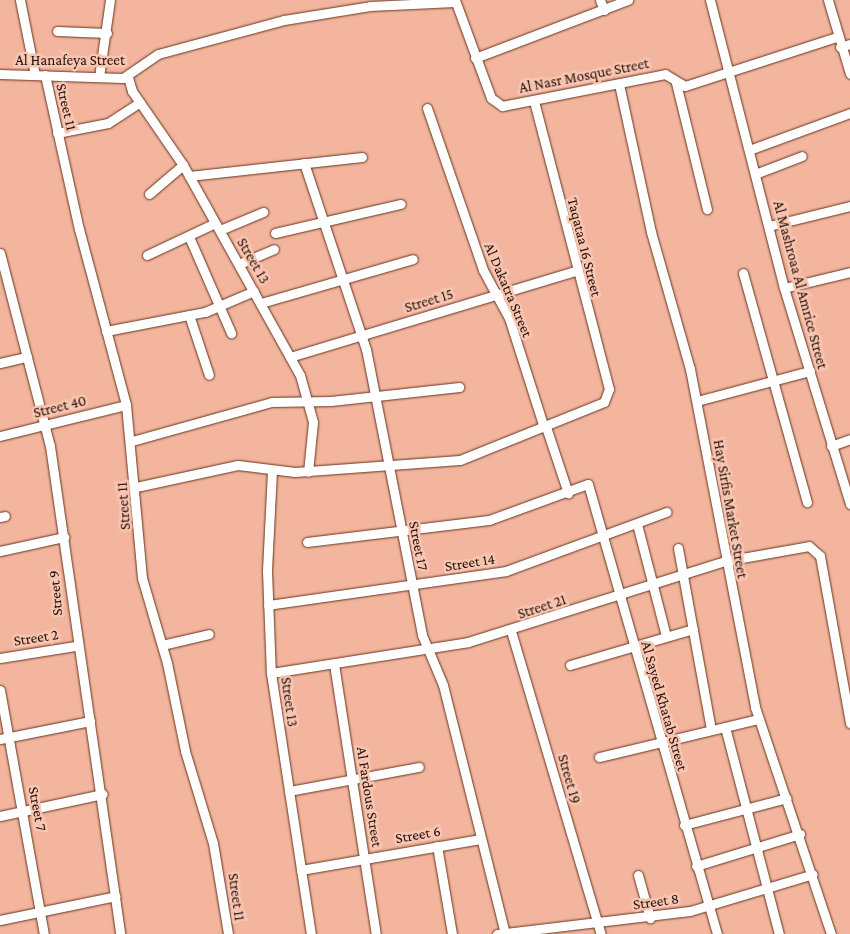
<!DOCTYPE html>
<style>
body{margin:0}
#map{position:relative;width:850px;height:934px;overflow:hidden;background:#f3b59d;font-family:"Crimson Pro",serif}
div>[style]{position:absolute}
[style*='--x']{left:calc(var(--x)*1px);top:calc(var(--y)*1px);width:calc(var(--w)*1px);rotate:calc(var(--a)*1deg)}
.roads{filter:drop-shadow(0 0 1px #67341f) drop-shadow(0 0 1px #67341f)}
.street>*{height:9px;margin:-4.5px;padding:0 4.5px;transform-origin:4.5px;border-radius:4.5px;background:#fff}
span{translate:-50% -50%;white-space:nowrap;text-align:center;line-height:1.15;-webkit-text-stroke:5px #f8c5b2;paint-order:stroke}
.street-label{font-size:15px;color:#251007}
</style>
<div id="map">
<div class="roads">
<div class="street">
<i style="--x:20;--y:0;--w:76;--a:78.7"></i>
<i style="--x:455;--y:0;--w:104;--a:69.8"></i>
<i style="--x:491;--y:98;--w:14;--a:36"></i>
<i style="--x:502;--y:106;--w:166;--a:-11.1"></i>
<i style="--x:665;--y:74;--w:23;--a:31"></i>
<i style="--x:685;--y:86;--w:160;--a:-17.9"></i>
<i style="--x:600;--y:0;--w:11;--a:68"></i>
<i style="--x:710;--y:0;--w:297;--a:75.6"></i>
<i style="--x:784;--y:288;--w:226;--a:73"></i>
<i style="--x:828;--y:0;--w:77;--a:73.4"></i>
<i style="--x:57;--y:31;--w:50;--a:2.3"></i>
<i style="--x:840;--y:47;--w:10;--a:-17"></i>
<i style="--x:475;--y:58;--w:164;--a:-20.8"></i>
<i style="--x:0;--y:74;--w:123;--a:1.9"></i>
<i style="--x:123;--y:78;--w:42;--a:-34.4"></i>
<i style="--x:158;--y:54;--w:131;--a:-15.1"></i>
<i style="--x:284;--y:20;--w:87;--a:-9.2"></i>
<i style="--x:370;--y:6;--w:85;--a:-2.7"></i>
<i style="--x:45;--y:75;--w:158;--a:77.6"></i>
<i style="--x:79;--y:229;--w:182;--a:75"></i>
<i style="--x:126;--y:405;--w:174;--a:84.7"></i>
<i style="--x:142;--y:578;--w:89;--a:73.6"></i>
<i style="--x:167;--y:663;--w:90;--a:78.4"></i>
<i style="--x:185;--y:751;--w:96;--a:73.1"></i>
<i style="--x:213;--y:843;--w:92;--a:80.6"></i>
<i style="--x:99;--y:77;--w:78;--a:-81.9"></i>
<i style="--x:128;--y:77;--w:15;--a:74"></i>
<i style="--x:132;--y:91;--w:90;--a:55.4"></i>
<i style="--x:183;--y:165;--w:240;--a:60.9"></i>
<i style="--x:300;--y:375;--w:49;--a:74.5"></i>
<i style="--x:313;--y:422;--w:50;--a:95.7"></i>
<i style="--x:676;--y:83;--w:130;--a:76.2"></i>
<i style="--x:619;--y:84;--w:151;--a:77.8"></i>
<i style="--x:651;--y:232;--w:142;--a:74.1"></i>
<i style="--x:690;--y:369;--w:344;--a:79.1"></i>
<i style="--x:755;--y:707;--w:239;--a:71.5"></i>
<i style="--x:427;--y:108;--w:171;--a:70.9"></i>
<i style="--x:483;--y:270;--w:55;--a:61.6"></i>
<i style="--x:509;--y:318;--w:115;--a:72.3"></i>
<i style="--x:57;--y:133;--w:52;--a:-11.1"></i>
<i style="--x:108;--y:123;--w:38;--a:-33"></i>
<i style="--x:749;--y:150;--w:108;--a:-20.1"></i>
<i style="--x:304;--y:163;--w:196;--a:71.6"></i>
<i style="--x:366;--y:349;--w:291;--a:78.9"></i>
<i style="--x:422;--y:635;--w:54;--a:67.2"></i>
<i style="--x:443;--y:685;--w:257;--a:76"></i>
<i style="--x:755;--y:174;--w:50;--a:-21"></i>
<i style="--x:189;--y:176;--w:174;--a:-6.3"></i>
<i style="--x:149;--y:194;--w:45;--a:-40.5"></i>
<i style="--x:769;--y:226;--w:83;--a:-13.9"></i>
<i style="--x:220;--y:230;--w:47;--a:-22.7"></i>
<i style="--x:275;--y:233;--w:129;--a:-13"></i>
<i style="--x:190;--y:239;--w:103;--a:66.4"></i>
<i style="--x:0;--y:253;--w:199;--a:75.5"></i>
<i style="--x:50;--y:446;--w:493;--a:81.8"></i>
<i style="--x:147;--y:255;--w:75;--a:-25.2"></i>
<i style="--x:239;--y:264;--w:38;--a:-23"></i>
<i style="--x:743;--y:273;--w:238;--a:74.4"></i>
<i style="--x:784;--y:288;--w:68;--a:-13.6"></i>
<i style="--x:261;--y:303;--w:158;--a:-16.1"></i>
<i style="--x:189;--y:315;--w:63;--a:71.6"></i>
<i style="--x:106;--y:331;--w:101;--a:-10.9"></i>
<i style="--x:205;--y:312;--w:53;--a:-23.2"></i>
<i style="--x:290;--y:357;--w:298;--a:-16.8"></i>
<i style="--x:0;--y:363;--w:28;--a:-13"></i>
<i style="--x:697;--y:401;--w:117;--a:-14.9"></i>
<i style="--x:546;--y:427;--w:70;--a:71.6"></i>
<i style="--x:0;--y:436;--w:130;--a:-13.8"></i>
<i style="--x:132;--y:441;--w:145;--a:-15.6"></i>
<i style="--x:272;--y:402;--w:59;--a:-1"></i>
<i style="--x:331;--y:401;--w:129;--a:-6.2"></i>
<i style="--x:831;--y:446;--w:20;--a:-20"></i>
<i style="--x:272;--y:471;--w:100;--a:92.9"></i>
<i style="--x:267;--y:571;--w:102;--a:87.8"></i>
<i style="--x:271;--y:673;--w:264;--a:81.3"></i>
<i style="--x:136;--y:487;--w:104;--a:-12.2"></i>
<i style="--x:238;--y:465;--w:57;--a:7"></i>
<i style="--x:295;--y:472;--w:165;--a:-4.2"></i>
<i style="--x:460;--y:460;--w:155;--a:-21.9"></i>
<i style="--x:604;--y:402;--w:14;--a:-69"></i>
<i style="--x:609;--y:389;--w:298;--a:-104.6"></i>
<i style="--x:0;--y:517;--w:5;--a:-11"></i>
<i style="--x:637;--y:524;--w:116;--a:75.5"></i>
<i style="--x:307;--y:542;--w:183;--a:-6.9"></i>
<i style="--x:489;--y:520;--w:105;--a:-20"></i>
<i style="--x:588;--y:484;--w:468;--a:74"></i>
<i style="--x:678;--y:548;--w:185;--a:79.7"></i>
<i style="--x:0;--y:551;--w:66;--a:-12.3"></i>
<i style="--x:268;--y:605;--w:240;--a:-8.1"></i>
<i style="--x:506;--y:571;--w:171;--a:-20.2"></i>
<i style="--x:511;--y:631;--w:316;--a:73.5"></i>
<i style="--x:162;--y:645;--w:48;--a:-13.2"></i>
<i style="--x:0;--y:658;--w:76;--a:-9.1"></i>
<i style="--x:334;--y:664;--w:273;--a:81.2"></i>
<i style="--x:570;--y:665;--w:128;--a:-16.3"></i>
<i style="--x:271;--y:673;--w:199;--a:-8.9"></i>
<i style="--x:468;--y:642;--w:269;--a:-17.5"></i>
<i style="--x:725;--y:561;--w:85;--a:-10.1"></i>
<i style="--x:809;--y:546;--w:15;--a:42"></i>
<i style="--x:820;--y:556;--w:170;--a:79.8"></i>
<i style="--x:0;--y:690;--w:248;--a:79.8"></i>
<i style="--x:725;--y:727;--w:214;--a:75.4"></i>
<i style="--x:0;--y:739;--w:92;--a:-11.3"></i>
<i style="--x:599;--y:757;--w:164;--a:-13.4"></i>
<i style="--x:289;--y:791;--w:132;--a:-10.5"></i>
<i style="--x:0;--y:816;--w:105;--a:-12.1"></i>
<i style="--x:684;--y:825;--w:106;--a:-14.7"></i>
<i style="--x:437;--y:846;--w:89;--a:80.3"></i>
<i style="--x:696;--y:866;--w:109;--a:-17.1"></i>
<i style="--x:301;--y:870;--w:182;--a:-9.8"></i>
<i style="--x:638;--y:875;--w:45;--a:74.4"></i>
<i style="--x:0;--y:920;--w:118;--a:-11.7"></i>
<i style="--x:497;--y:934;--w:194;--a:-6.8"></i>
<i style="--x:690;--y:911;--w:128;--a:-16.7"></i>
</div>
</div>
<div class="street-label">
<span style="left:70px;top:61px">Al Hanafeya Street</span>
<span style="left:584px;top:76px;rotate:-11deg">Al Nasr Mosque Street</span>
<span style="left:66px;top:107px;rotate:77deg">Street 11</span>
<span style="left:584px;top:247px;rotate:76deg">Taqataa 16 Street</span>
<span style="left:253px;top:261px;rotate:60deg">Street 13</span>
<span style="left:800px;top:285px;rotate:75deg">Al Mashroaa Al Amrice Street</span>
<span style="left:508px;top:290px;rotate:67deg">Al Dakatra Street</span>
<span style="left:429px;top:301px;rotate:-17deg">Street 15</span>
<span style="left:60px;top:407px;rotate:-14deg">Street 40</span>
<span style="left:124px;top:506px;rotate:-94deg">Street 11</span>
<span style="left:730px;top:509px;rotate:80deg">Hay Sirfis Market Street</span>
<span style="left:418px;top:546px;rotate:79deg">Street 17</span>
<span style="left:470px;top:563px;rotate:-9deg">Street 14</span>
<span style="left:56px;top:593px;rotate:-95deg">Street 9</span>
<span style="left:542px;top:607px;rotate:-18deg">Street 21</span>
<span style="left:36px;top:638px;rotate:-9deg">Street 2</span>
<span style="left:289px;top:702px;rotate:82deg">Street 13</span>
<span style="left:664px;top:706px;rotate:74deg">Al Sayed Khatab Street</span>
<span style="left:569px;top:779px;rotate:74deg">Street 19</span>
<span style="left:369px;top:797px;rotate:81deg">Al Fardous Street</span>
<span style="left:37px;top:809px;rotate:79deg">Street 7</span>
<span style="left:418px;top:835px;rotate:-10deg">Street 6</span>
<span style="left:236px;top:897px;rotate:82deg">Street 11</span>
<span style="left:656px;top:902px;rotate:-8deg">Street 8</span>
</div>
</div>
